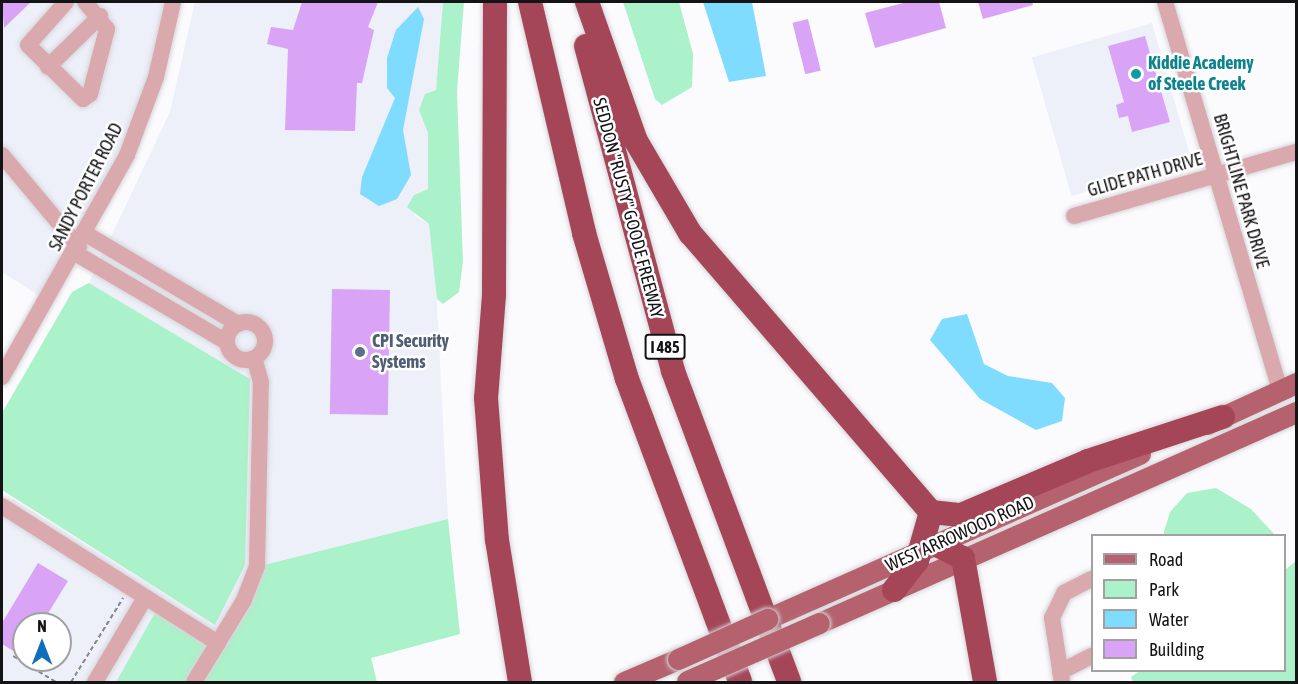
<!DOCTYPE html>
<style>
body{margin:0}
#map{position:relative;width:1298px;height:684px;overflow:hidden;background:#fbfbfe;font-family:"Asap Condensed",sans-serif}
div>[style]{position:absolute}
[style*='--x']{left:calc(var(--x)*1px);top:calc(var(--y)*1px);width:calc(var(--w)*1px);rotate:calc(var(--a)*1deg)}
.built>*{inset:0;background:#edeff9;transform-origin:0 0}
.green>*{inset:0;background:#abf1c9}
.water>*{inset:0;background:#7fdcff}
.building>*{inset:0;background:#d9a4f6;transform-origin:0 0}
.path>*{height:2px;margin-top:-1px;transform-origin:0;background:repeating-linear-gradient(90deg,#88888b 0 4.5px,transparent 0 7.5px)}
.roads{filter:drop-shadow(0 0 2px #d6d6d9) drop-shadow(0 0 2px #d6d6d9)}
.minor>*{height:16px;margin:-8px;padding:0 8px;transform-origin:8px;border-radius:8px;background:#d9a9ae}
.minor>.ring{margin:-8px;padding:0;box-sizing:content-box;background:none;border:16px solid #d9a9ae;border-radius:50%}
.major>*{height:21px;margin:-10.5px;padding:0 10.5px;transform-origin:10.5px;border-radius:10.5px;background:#b5626e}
.highway>*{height:24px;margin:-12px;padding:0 12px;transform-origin:12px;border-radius:12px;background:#a54658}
.bridges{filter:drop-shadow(0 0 2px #d6d6d9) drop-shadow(0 0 2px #d6d6d9)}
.major-bridge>*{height:21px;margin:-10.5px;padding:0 10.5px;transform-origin:10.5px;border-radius:10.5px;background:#b5626e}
.dots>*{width:16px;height:16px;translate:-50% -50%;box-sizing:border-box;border:3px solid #fff;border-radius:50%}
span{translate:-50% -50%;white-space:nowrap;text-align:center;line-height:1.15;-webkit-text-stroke:5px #fff;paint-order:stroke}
.shield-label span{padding:2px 4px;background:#fff;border:2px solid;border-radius:4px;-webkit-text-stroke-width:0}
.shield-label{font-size:16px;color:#141417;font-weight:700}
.culture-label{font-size:18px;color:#0d838f;font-weight:700}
.left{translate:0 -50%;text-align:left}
.street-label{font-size:18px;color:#141417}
.service-label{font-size:18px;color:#4e5e75;font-weight:700}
.frame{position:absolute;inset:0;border:3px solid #141417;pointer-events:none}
.legend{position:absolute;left:1091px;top:534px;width:195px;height:138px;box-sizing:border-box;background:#fff;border:2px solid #a1a1a2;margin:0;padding:8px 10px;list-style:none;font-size:18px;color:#141417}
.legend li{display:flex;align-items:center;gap:12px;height:30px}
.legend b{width:30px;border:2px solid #a1a1a2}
.north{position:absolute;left:12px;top:612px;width:60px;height:60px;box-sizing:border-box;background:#fff;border:2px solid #a1a1a2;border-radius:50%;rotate:0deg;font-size:16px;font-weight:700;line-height:24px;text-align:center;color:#141417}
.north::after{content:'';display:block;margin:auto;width:21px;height:27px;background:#116ebb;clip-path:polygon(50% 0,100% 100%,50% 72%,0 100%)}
</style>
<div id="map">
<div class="built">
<i style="clip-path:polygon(2px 2px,167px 2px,150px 76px,122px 154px,41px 297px,2px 272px)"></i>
<i style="clip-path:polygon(evenodd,195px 2px,443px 2px,436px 91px,419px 109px,428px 133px,428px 189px,414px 195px,415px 216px,429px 224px,434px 248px,448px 519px,264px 565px,251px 605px,226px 646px,156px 612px,116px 682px,2px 682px,2px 517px,12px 498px,215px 625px,250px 379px,89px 283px,170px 112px,195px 2px,24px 624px,60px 624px,60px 660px,24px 660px,24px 624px)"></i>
<i style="left:1152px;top:23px;width:144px;height:125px;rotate:74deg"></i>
</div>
<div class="green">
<i style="clip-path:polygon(443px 2px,464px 2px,457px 91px,463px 262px,459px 292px,443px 304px,437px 299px,429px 224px,407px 207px,414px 195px,428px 189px,428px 133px,419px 110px,425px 94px,436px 90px)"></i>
<i style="clip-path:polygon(623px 2px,679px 2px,693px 54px,692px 87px,662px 105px,655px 99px)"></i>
<i style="clip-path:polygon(89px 283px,250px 379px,245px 565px,215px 625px,2px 490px,2px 413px,72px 292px)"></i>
<i style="clip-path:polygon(1216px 488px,1251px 509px,1275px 535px,1163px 535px,1170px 512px,1187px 493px)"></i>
<i style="clip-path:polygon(448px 519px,460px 634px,371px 658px,377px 682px,116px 682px,156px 611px,226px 646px,251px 605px,264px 565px)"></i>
<i style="clip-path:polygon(1296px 561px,1296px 682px,1133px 682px,1131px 677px,1140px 671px,1284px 670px,1285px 570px)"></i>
</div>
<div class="water">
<i style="clip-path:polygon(703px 2px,752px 2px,766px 76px,729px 82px)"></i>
<i style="clip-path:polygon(418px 7px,424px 19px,403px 130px,411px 175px,397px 199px,379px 206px,360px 194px,362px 177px,395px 98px,387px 88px,387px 58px,396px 30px)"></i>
<i style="clip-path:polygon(967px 314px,984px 364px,1008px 376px,1052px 383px,1065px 398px,1062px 421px,1036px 430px,980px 399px,930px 340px,942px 319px)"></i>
</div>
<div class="building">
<i style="clip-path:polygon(2px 2px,31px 2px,4px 28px)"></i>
<i style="clip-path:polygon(302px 2px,378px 2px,368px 27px,374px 30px,362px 83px,357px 83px,355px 131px,285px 130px,288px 49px,267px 44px,271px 27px,293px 30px)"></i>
<i style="clip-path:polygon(907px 2px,939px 2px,946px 28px,875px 48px,865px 13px)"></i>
<i style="clip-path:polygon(978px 2px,1032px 2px,1033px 5px,983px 19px)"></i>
<i style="left:808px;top:19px;width:53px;height:16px;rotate:76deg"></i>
<i style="clip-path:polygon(1145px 36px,1170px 122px,1132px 132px,1128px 116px,1119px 118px,1116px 105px,1124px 102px,1108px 46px)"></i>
<i style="left:332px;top:289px;width:58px;height:125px;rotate:1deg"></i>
<i style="clip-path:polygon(38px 563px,68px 581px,47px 615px,67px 628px,60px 639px,60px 624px,24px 624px,23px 657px,2px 644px,2px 623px)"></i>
</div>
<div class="path">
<i style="--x:13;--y:656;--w:50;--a:31.2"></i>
<i style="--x:71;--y:682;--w:99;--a:-58.2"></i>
</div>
<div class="roads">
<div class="minor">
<i style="--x:66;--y:2;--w:57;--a:131.5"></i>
<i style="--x:28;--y:45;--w:77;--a:44.5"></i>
<i style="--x:83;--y:99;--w:9;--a:-36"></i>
<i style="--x:90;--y:94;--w:67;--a:-75.3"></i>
<i style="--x:107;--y:29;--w:35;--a:-129"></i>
<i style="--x:1165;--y:2;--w:405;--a:73.5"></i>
<i style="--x:48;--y:67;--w:73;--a:-44.4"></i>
<i style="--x:2;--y:155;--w:120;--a:50.1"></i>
<i style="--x:1074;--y:216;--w:231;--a:-16.1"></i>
<i style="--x:86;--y:234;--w:177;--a:30.6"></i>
<i style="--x:75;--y:253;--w:176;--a:30.4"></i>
<i class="ring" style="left:227px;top:322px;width:22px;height:22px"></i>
<i style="--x:2;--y:377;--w:255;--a:-60.6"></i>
<i style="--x:127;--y:155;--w:83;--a:-69.6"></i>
<i style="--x:156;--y:77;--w:77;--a:-77.2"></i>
<i style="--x:2;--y:506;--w:256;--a:32.4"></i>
<i style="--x:1060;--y:672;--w:36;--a:-27"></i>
<i style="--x:95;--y:682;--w:94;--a:-59.3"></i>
<i style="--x:194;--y:682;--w:96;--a:-58.6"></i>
<i style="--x:244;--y:600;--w:36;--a:-69"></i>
<i style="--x:257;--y:566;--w:184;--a:-88.8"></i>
<i style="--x:261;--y:382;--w:25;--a:-106"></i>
<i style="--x:1062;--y:682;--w:65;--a:-98.9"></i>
<i style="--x:1052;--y:618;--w:28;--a:-64"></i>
<i style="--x:1064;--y:593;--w:31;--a:-27"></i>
</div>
<div class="major">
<i style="--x:1207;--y:424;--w:98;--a:-24.7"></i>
<i style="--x:767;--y:619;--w:408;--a:-23.9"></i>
<i style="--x:819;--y:623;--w:522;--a:-23.86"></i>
<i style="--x:624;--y:682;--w:59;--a:-23.1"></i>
</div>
<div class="highway">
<i style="--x:495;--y:2;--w:293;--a:90.2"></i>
<i style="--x:494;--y:295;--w:103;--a:94.4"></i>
<i style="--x:486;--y:398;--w:142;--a:85.6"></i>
<i style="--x:497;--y:540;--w:144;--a:80.8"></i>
<i style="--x:530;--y:2;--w:237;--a:76.8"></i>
<i style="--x:584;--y:233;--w:152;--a:73.6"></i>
<i style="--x:627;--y:379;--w:323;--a:69.5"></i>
<i style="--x:587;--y:2;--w:147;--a:70.6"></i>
<i style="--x:636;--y:141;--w:107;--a:59.6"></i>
<i style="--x:690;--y:233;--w:369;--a:49.2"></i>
<i style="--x:931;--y:512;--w:30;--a:6"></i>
<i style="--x:961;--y:515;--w:138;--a:-23"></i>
<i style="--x:1088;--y:461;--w:142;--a:-18.1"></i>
<i style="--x:586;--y:46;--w:336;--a:75"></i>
<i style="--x:673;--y:371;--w:332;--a:69.5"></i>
<i style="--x:937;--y:545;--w:29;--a:27"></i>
<i style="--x:963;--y:558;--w:126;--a:79.9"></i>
<i style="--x:894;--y:590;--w:37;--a:-52"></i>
<i style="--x:917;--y:561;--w:51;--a:-74.1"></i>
</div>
</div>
<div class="bridges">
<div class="major-bridge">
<i style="--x:678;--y:659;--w:98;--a:-24.2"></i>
<i style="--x:687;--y:681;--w:144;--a:-23.7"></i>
</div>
</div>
<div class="dots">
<i style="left:1136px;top:74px;background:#0f9aa8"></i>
<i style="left:360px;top:352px;background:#5c6f8a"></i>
</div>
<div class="shield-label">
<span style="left:665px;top:347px">I 485</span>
</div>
<div class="culture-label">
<span class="left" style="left:1148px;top:74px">Kiddie Academy<br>of Steele Creek</span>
</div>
<div class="street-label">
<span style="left:1145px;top:175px;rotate:-16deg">GLIDE PATH DRIVE</span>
<span style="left:86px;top:187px;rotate:-63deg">SANDY PORTER ROAD</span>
<span style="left:1241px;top:191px;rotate:74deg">BRIGHTLINE PARK DRIVE</span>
<span style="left:628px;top:208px;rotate:75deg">SEDDON "RUSTY" GOODE FREEWAY</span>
<span style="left:960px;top:534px;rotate:-24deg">WEST ARROWOOD ROAD</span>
</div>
<div class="service-label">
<span class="left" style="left:372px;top:352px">CPI Security<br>Systems</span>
</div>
<div class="frame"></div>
<ul class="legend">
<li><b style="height:8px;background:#b5626e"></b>Road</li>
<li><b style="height:16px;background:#abf1c9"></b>Park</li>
<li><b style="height:16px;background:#7fdcff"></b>Water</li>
<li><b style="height:16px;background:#d9a4f6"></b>Building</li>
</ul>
<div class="north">N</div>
</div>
